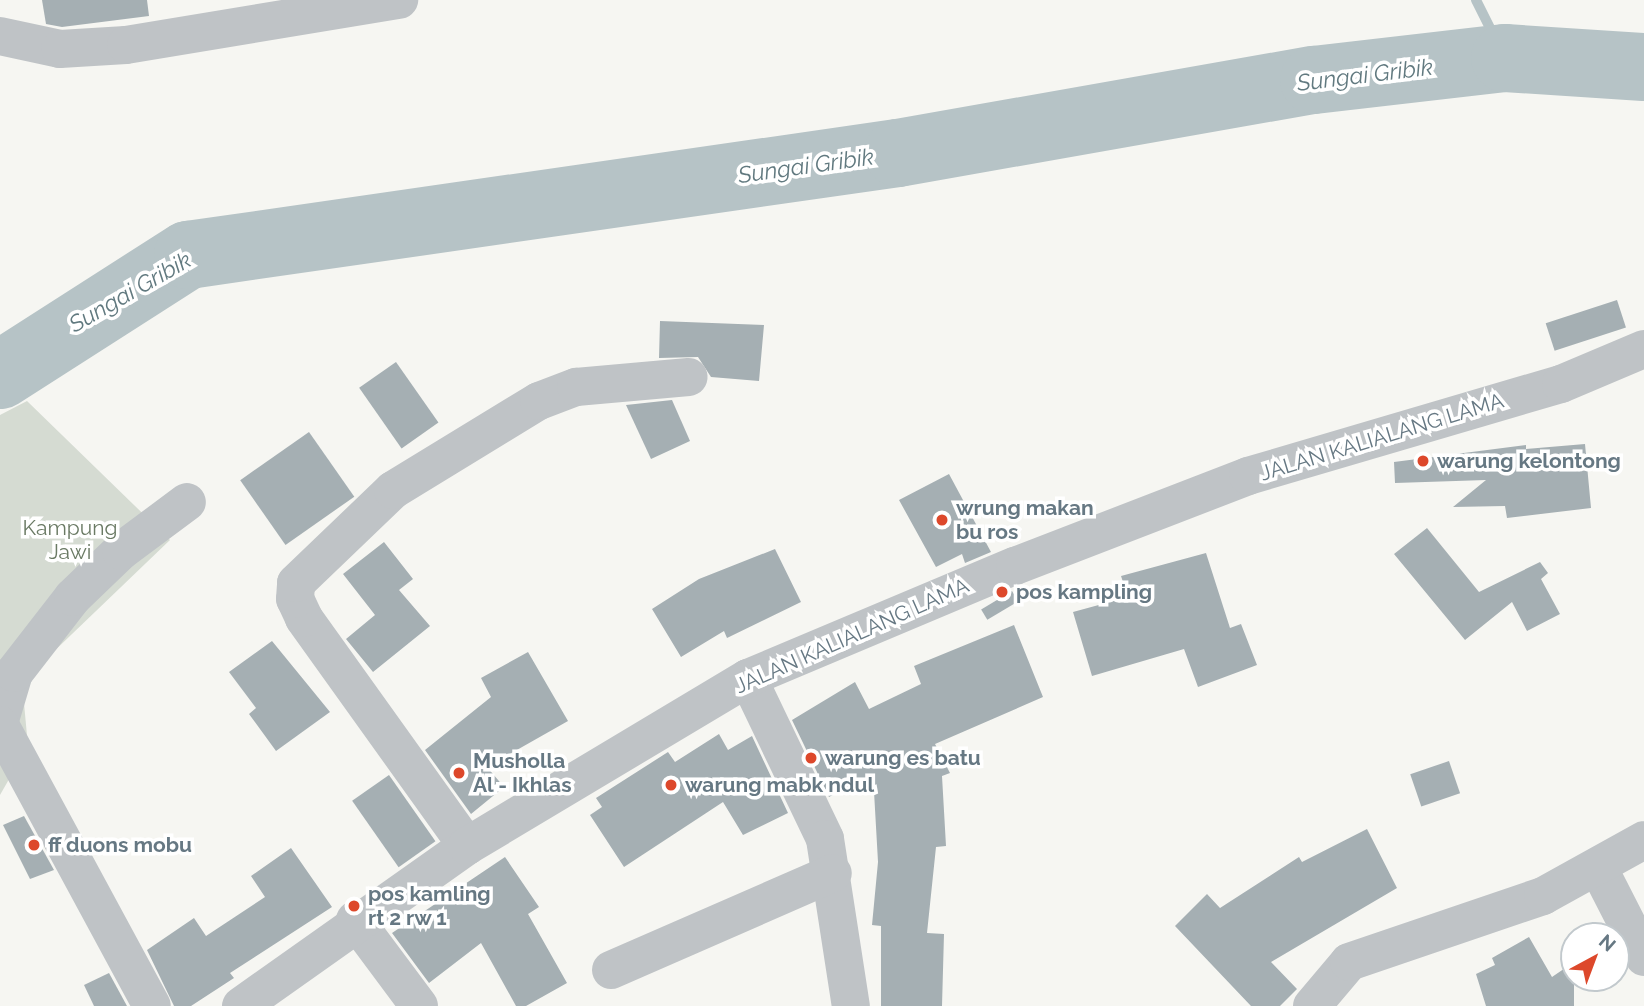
<!DOCTYPE html>
<style>
body{margin:0}
#map{position:relative;width:1644px;height:1006px;overflow:hidden;background:#f6f6f2;font-family:Raleway,sans-serif}
div>[style]{position:absolute}
[style*='--x']{left:calc(var(--x)*1px);top:calc(var(--y)*1px);width:calc(var(--w)*1px);rotate:calc(var(--a)*1deg)}
.green>*{inset:0;background:#d5dbd2}
.stream>*{height:10px;margin:-5px;padding:0 5px;transform-origin:5px;border-radius:5px;background:#b6c3c6}
.river>*{height:68px;margin:-34px;padding:0 34px;transform-origin:34px;border-radius:34px;background:#b6c3c6}
.building>*{inset:0;background:#a5afb3;transform-origin:0 0}
.minor>*{height:38px;margin:-19px;padding:0 19px;transform-origin:19px;border-radius:19px;background:#bfc3c6}
.dots>*{width:19px;height:19px;translate:-50% -50%;box-sizing:border-box;border:4px solid #fff;border-radius:50%}
span{translate:-50% -50%;white-space:nowrap;text-align:center;line-height:1.15;-webkit-text-stroke:7px #fff;paint-order:stroke}
.street-label{font-size:21px;color:#667883}
.poi-label{font-size:21px;color:#667883;font-weight:700}
.left{translate:0 -50%;text-align:left}
.park-label{font-size:21px;color:#6a7a64}
.water-label{font-size:23px;color:#61797f;font-style:italic}
.north{position:absolute;left:1560px;top:922px;width:70px;height:70px;box-sizing:border-box;background:#fff;border:2px solid #c2c9cd;border-radius:50%;rotate:41deg;font-size:19px;font-weight:700;line-height:28px;text-align:center;color:#667883}
.north::after{content:'';display:block;margin:auto;width:24px;height:32px;background:#dd482b;clip-path:polygon(50% 0,100% 100%,50% 72%,0 100%)}
</style>
<div id="map">
<div class="green">
<i style="clip-path:polygon(27px 401px,170px 540px,22px 682px,28px 746px,0 795px,0 415px)"></i>
</div>
<div class="stream">
<i style="--x:1476;--y:0;--w:65;--a:63.4"></i>
</div>
<div class="river">
<i style="--x:0;--y:375;--w:223;--a:-32.6"></i>
<i style="--x:188;--y:255;--w:717;--a:-8.18"></i>
<i style="--x:898;--y:153;--w:422;--a:-10"></i>
<i style="--x:1314;--y:80;--w:192;--a:-6.6"></i>
<i style="--x:1505;--y:58;--w:139;--a:3.7"></i>
</div>
<div class="building">
<i style="clip-path:polygon(42px 0,147px 0,149px 16px,62px 27px,46px 24px)"></i>
<i style="left:1617px;top:300px;width:29px;height:75px;rotate:72deg"></i>
<i style="clip-path:polygon(660px 321px,764px 325px,759px 381px,711px 377px,698px 357px,659px 358px)"></i>
<i style="left:396px;top:362px;width:74px;height:45px;rotate:55deg"></i>
<i style="clip-path:polygon(672px 400px,690px 441px,651px 459px,626px 405px)"></i>
<i style="left:309px;top:432px;width:79px;height:84px;rotate:55deg"></i>
<i style="clip-path:polygon(1585px 444px,1591px 508px,1507px 518px,1505px 506px,1453px 507px,1486px 480px,1395px 483px,1394px 462px,1526px 445px,1526px 449px)"></i>
<i style="clip-path:polygon(949px 474px,991px 552px,965px 563px,962px 554px,936px 567px,899px 500px)"></i>
<i style="clip-path:polygon(1427px 528px,1479px 592px,1540px 562px,1548px 573px,1541px 579px,1560px 614px,1527px 631px,1512px 602px,1465px 640px,1394px 554px)"></i>
<i style="clip-path:polygon(384px 542px,413px 579px,399px 590px,430px 626px,373px 672px,346px 639px,375px 615px,343px 574px)"></i>
<i style="clip-path:polygon(775px 549px,801px 602px,727px 638px,724px 631px,681px 657px,652px 609px,699px 579px)"></i>
<i style="clip-path:polygon(1206px 553px,1230px 628px,1241px 624px,1257px 665px,1198px 687px,1184px 649px,1092px 676px,1073px 612px,1128px 597px,1121px 576px)"></i>
<i style="left:1012px;top:591px;width:12px;height:36px;rotate:59deg"></i>
<i style="clip-path:polygon(1014px 625px,1043px 697px,935px 744px,950px 773px,942px 776px,946px 846px,936px 847px,927px 933px,944px 934px,942px 1006px,881px 1006px,881px 926px,872px 925px,878px 862px,873px 774px,829px 797px,792px 720px,855px 682px,869px 709px,921px 684px,914px 666px)"></i>
<i style="clip-path:polygon(272px 641px,330px 712px,276px 751px,249px 714px,256px 708px,229px 672px)"></i>
<i style="clip-path:polygon(528px 652px,568px 721px,487px 767px,504px 787px,471px 814px,425px 750px,491px 697px,481px 678px)"></i>
<i style="clip-path:polygon(719px 734px,728px 750px,752px 736px,788px 813px,743px 835px,723px 802px,624px 867px,590px 815px,602px 807px,596px 798px,668px 752px,675px 762px)"></i>
<i style="left:1449px;top:761px;width:34px;height:41px;rotate:71deg"></i>
<i style="left:389px;top:775px;width:81px;height:45px;rotate:55deg"></i>
<i style="clip-path:polygon(24px 816px,54px 870px,30px 879px,3px 825px)"></i>
<i style="clip-path:polygon(1367px 829px,1397px 888px,1271px 962px,1297px 989px,1280px 1006px,1251px 1006px,1175px 926px,1207px 894px,1220px 908px,1299px 857px,1302px 862px)"></i>
<i style="clip-path:polygon(291px 848px,332px 907px,230px 973px,234px 978px,191px 1006px,174px 1006px,147px 950px,194px 918px,206px 936px,265px 897px,251px 876px)"></i>
<i style="clip-path:polygon(505px 857px,539px 907px,528px 914px,567px 983px,526px 1006px,516px 1006px,481px 943px,429px 983px,392px 933px)"></i>
<i style="clip-path:polygon(1529px 937px,1552px 977px,1574px 962px,1574px 1006px,1486px 1006px,1476px 974px,1495px 965px,1492px 958px)"></i>
<i style="clip-path:polygon(109px 973px,127px 1006px,94px 1006px,84px 985px)"></i>
</div>
<div class="minor">
<i style="--x:0;--y:36;--w:61;--a:12.2"></i>
<i style="--x:60;--y:49;--w:66;--a:-3.5"></i>
<i style="--x:126;--y:45;--w:277;--a:-9.4"></i>
<i style="--x:748;--y:678;--w:178;--a:64.4"></i>
<i style="--x:825;--y:839;--w:169;--a:81.2"></i>
<i style="--x:0;--y:720;--w:49;--a:-73.4"></i>
<i style="--x:14;--y:673;--w:96;--a:-52.2"></i>
<i style="--x:73;--y:597;--w:66;--a:-43.8"></i>
<i style="--x:121;--y:551;--w:82;--a:-36.6"></i>
<i style="--x:0;--y:725;--w:319;--a:61.6"></i>
<i style="--x:467;--y:846;--w:280;--a:-125.6"></i>
<i style="--x:304;--y:618;--w:21;--a:-115"></i>
<i style="--x:295;--y:599;--w:16;--a:-86"></i>
<i style="--x:296;--y:583;--w:134;--a:-43.8"></i>
<i style="--x:393;--y:490;--w:171;--a:-31.4"></i>
<i style="--x:539;--y:401;--w:40;--a:-21"></i>
<i style="--x:576;--y:387;--w:113;--a:-5.1"></i>
<i style="--x:1598;--y:867;--w:101;--a:62.9"></i>
<i style="--x:355;--y:920;--w:107;--a:53.3"></i>
<i style="--x:611;--y:970;--w:242;--a:-23.6"></i>
<i style="--x:241;--y:1006;--w:277;--a:-35.3"></i>
<i style="--x:467;--y:846;--w:327;--a:-30.9"></i>
<i style="--x:748;--y:678;--w:290;--a:-22.8"></i>
<i style="--x:1015;--y:566;--w:250;--a:-21.1"></i>
<i style="--x:1248;--y:476;--w:326;--a:-16.4"></i>
<i style="--x:1561;--y:384;--w:90;--a:-22.9"></i>
<i style="--x:1312;--y:1006;--w:57;--a:-49.9"></i>
<i style="--x:1349;--y:962;--w:205;--a:-18.8"></i>
<i style="--x:1543;--y:896;--w:115;--a:-29"></i>
</div>
<div class="dots">
<i style="left:1423px;top:461px;background:#dd482b"></i>
<i style="left:942px;top:520px;background:#dd482b"></i>
<i style="left:1002px;top:592px;background:#dd482b"></i>
<i style="left:811px;top:758px;background:#dd482b"></i>
<i style="left:459px;top:773px;background:#dd482b"></i>
<i style="left:671px;top:785px;background:#dd482b"></i>
<i style="left:34px;top:845px;background:#dd482b"></i>
<i style="left:354px;top:906px;background:#dd482b"></i>
</div>
<div class="street-label">
<span style="left:1382px;top:437px;rotate:-17deg">JALAN KALIALANG LAMA</span>
<span style="left:852px;top:636px;rotate:-24deg">JALAN KALIALANG LAMA</span>
</div>
<div class="poi-label">
<span class="left" style="left:1437px;top:461px">warung kelontong</span>
<span class="left" style="left:956px;top:520px">wrung makan<br>bu ros</span>
<span class="left" style="left:1016px;top:592px">pos kampling</span>
<span class="left" style="left:825px;top:758px">warung es batu</span>
<span class="left" style="left:473px;top:773px">Musholla<br>Al - Ikhlas</span>
<span class="left" style="left:685px;top:785px">warung mabk ndul</span>
<span class="left" style="left:48px;top:845px">ff duons mobu</span>
<span class="left" style="left:368px;top:906px">pos kamling<br>rt 2 rw 1</span>
</div>
<div class="park-label">
<span style="left:70px;top:540px">Kampung<br>Jawi</span>
</div>
<div class="water-label">
<span style="left:1365px;top:75px;rotate:-7deg">Sungai Gribik</span>
<span style="left:806px;top:166px;rotate:-8deg">Sungai Gribik</span>
<span style="left:130px;top:292px;rotate:-30deg">Sungai Gribik</span>
</div>
<div class="north">N</div>
</div>
